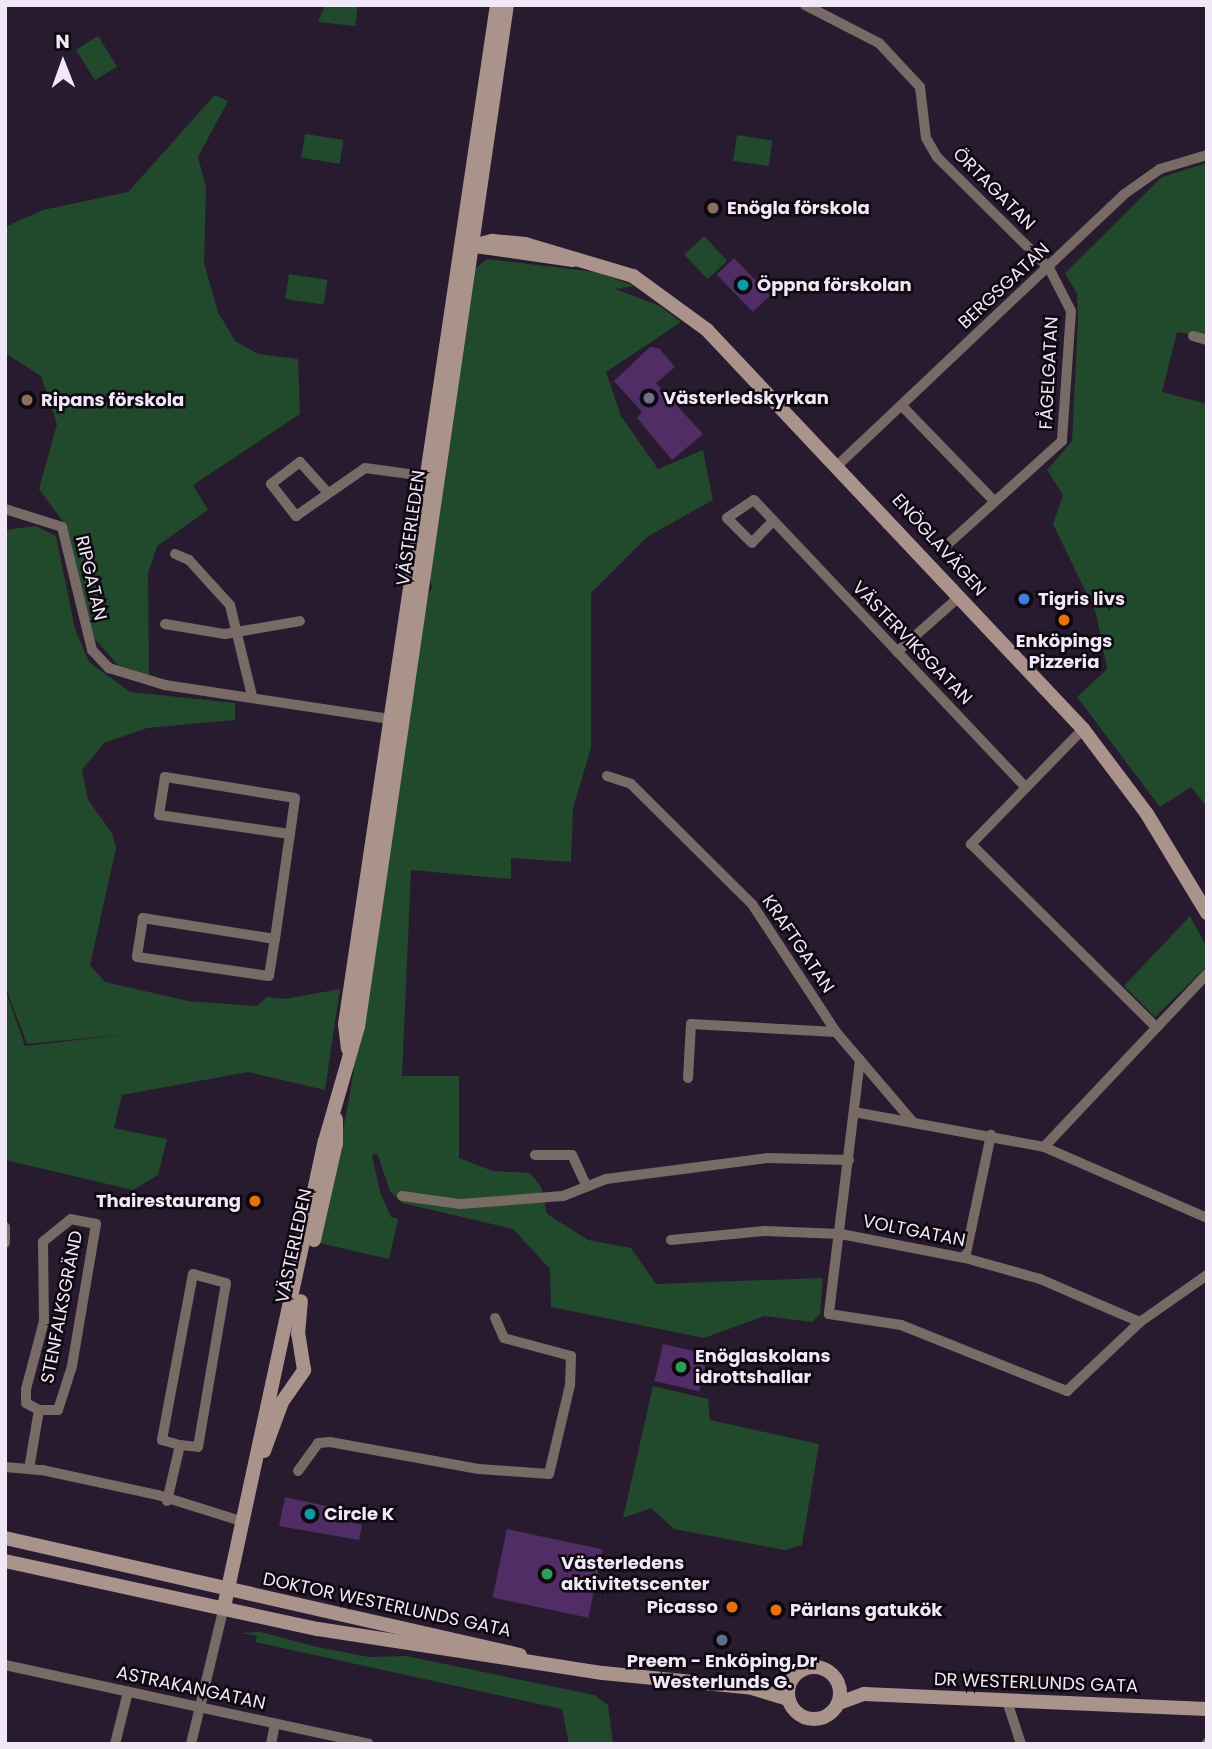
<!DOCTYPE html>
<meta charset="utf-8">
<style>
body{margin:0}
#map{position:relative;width:1212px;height:1749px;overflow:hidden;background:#281b30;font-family:Poppins,sans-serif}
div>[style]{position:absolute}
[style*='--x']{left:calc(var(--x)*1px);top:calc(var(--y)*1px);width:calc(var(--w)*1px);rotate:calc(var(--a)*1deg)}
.green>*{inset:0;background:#21492b;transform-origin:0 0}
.building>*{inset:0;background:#502d64;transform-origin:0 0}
.street>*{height:10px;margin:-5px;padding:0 5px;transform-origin:5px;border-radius:5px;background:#786a65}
.secondary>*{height:14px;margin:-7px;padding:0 7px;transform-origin:7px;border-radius:7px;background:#a9938b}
.secondary>.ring{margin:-7px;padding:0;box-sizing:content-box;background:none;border:14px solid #a9938b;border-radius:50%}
.dots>*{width:19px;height:19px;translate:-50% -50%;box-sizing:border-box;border:4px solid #0e0811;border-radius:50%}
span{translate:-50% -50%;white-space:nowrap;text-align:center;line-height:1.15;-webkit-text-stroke:5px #0e0811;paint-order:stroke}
.street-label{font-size:18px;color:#f0e8f6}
.poi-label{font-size:18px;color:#f0e8f6;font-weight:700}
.left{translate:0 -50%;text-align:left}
.right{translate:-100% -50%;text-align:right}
.frame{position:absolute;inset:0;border:7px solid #f0e8f6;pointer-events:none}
.north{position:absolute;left:28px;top:28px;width:70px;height:70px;-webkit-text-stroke:5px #0e0811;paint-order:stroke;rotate:359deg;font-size:19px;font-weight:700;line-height:28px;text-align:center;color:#f0e8f6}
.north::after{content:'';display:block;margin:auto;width:24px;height:32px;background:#f0e8f6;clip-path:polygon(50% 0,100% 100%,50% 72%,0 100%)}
</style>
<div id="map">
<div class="green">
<i style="clip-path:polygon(325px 5px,358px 5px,355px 26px,318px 22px)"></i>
<i style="left:98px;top:36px;width:36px;height:26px;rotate:58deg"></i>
<i style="clip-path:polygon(215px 95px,228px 101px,198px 157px,206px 187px,204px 263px,218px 312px,235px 341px,258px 354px,298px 359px,300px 414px,193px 485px,208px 510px,157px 546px,148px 573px,149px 675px,118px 665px,94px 638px,67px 527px,39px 489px,57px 424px,41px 376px,5px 353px,5px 227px,43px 210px,128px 192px)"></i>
<i style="left:305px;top:134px;width:39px;height:24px;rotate:9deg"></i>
<i style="left:737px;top:135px;width:36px;height:26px;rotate:9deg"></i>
<i style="clip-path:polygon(1207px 163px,1207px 337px,1177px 332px,1162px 392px,1207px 404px,1207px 807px,1191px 787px,1160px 807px,1077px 697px,1107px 669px,1096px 613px,1053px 524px,1063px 495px,1047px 470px,1072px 441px,1078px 319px,1077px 294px,1065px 273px,1162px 177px)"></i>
<i style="left:704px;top:236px;width:34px;height:27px;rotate:47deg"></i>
<i style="clip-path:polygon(487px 259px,596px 272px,635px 286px,615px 289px,660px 306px,681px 322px,606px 372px,621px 416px,658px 469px,703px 450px,713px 500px,647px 537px,591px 593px,591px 748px,573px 808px,571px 862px,511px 858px,511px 879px,411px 870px,402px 1076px,459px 1076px,459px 1158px,493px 1171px,530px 1173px,541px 1187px,547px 1214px,588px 1240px,631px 1248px,656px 1284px,823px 1278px,820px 1314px,812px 1322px,764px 1316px,704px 1338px,551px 1307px,550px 1269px,513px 1229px,402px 1203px,390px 1191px,377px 1153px,372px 1155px,380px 1192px,391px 1217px,398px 1219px,389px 1259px,319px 1243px,349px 1100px,424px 604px,432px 587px,428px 574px,473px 271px)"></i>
<i style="left:289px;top:274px;width:39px;height:25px;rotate:9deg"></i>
<i style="clip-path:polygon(36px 526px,56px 536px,75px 629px,89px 662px,130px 692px,235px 703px,235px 720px,147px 728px,104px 743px,82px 770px,88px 800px,112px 833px,116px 848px,90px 965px,105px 982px,188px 1001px,257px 1006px,267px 997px,285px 999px,340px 989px,325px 1090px,248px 1072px,122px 1095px,114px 1128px,167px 1139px,158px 1175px,133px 1190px,5px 1160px,5px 989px,25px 1046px,130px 1034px,27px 1044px,5px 986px,5px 530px)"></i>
<i style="clip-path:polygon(1190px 916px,1207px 948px,1207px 966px,1155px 1017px,1124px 986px)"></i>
<i style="clip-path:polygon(653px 1386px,708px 1399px,710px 1420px,819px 1444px,802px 1545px,785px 1550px,674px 1529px,651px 1508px,623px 1518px)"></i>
<i style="clip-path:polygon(261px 1632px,317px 1647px,369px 1657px,406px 1656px,594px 1695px,608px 1705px,613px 1744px,569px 1744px,562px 1709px,255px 1642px,257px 1636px,241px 1633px)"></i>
</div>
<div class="building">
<i style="left:734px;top:258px;width:52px;height:24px;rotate:46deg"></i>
<i style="clip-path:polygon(650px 347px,659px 348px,675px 367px,656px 383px,703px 434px,672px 460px,637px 418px,642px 412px,614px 381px)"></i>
<i style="left:663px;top:1344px;width:46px;height:38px;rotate:13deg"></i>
<i style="clip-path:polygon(285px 1497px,339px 1509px,337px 1519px,362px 1525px,359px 1540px,279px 1526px)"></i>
<i style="left:507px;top:1529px;width:98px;height:70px;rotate:12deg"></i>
</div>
<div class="street">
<i style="--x:805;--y:5;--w:83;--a:27.2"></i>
<i style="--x:879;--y:43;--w:60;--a:47"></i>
<i style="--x:920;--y:87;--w:51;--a:83.3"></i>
<i style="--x:926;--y:138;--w:22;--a:60"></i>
<i style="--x:937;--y:157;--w:158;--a:44.7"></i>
<i style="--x:1049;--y:268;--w:48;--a:62.9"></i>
<i style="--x:1071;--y:311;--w:130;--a:94"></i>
<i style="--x:1062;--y:441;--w:152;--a:137.9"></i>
<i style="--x:1193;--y:336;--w:15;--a:16"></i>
<i style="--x:902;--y:406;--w:132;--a:45.9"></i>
<i style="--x:839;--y:464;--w:391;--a:-43.4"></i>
<i style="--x:1123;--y:195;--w:45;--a:-35.1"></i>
<i style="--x:1160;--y:169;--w:49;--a:-16.6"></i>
<i style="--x:328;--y:493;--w:42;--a:-132.1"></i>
<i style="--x:300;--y:462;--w:36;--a:143"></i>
<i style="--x:271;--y:484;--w:41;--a:52"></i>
<i style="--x:296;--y:516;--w:84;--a:-34.8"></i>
<i style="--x:365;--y:468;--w:68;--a:7.7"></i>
<i style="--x:5;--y:509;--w:60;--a:17.5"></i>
<i style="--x:62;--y:527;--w:127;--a:76.3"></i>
<i style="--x:92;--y:650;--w:25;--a:47"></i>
<i style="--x:109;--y:668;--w:59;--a:16.9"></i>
<i style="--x:165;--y:685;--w:234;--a:8.6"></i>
<i style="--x:773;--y:521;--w:30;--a:134"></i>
<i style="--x:752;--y:543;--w:35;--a:-135"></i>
<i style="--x:727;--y:518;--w:32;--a:-34"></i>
<i style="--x:754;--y:500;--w:396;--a:46.6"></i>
<i style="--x:175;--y:554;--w:15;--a:23"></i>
<i style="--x:189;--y:560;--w:61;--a:47.7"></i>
<i style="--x:230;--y:605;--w:94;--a:76.4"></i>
<i style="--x:165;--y:624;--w:61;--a:9.5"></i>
<i style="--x:225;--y:634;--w:76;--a:-9.8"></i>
<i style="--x:897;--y:652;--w:84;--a:-41.6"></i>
<i style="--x:1083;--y:729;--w:161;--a:134.2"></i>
<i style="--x:971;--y:844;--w:259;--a:44.7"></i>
<i style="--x:607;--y:776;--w:25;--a:18"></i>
<i style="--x:631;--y:784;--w:170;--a:44.8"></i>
<i style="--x:752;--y:904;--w:153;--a:56.7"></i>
<i style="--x:836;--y:1032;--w:118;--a:49.5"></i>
<i style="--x:275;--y:939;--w:134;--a:-171"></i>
<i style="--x:143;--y:918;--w:39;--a:99"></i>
<i style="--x:137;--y:957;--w:133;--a:8.2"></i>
<i style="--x:269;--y:976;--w:37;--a:-81"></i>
<i style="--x:275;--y:939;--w:106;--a:-81.9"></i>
<i style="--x:290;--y:834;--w:36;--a:-82"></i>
<i style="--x:295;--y:798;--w:132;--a:-170.8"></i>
<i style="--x:165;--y:777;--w:38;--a:99"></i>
<i style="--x:159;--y:815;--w:132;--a:8.3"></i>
<i style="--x:860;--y:1060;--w:256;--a:97"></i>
<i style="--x:829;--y:1314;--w:73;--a:8.7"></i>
<i style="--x:901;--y:1325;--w:179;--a:21.7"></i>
<i style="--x:1067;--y:1391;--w:100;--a:-43.4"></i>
<i style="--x:1140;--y:1322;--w:82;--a:-35"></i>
<i style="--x:688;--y:1078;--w:54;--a:-86.8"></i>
<i style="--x:691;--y:1024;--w:145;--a:3.2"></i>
<i style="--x:854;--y:1112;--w:193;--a:10.4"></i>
<i style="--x:1044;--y:1147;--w:178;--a:23.5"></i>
<i style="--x:1044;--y:1147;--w:238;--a:-46.7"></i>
<i style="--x:535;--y:1155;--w:37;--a:0"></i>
<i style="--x:572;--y:1155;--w:35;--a:65"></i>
<i style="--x:402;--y:1196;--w:59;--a:7.9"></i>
<i style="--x:460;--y:1204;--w:103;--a:-4.4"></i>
<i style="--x:563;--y:1196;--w:46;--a:-21.6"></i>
<i style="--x:606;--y:1179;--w:162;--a:-7.4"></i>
<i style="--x:767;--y:1158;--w:82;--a:1.4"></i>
<i style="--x:5;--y:1227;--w:16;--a:90"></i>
<i style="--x:671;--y:1240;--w:94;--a:-5.5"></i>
<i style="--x:765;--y:1231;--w:76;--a:2.3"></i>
<i style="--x:841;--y:1234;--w:126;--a:11"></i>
<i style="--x:965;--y:1258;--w:78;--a:15.6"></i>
<i style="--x:1040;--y:1279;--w:109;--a:23.3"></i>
<i style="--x:965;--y:1258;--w:126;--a:-78.1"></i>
<i style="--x:5;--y:1467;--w:37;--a:5"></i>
<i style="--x:42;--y:1470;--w:119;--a:12.2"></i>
<i style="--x:158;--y:1495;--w:90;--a:17.4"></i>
<i style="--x:29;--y:1469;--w:60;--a:-80.4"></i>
<i style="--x:39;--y:1410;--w:19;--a:0"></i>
<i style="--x:58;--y:1410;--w:46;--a:-72.3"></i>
<i style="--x:72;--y:1366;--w:144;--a:-80.4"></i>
<i style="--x:96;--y:1224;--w:25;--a:-169"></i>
<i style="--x:71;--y:1219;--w:36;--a:141"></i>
<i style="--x:43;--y:1242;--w:79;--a:89.3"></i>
<i style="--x:44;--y:1321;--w:70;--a:104.8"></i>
<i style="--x:26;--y:1389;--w:14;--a:90"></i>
<i style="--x:26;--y:1403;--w:15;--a:28"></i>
<i style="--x:298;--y:1471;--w:34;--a:-54"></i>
<i style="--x:318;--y:1443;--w:12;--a:-5"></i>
<i style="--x:330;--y:1442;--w:151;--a:10.3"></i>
<i style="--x:479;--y:1469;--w:70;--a:4.1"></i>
<i style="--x:549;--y:1474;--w:91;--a:-76.7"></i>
<i style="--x:570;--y:1385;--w:29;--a:-88"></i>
<i style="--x:571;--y:1356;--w:69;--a:-165"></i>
<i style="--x:504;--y:1338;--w:22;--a:-114"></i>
<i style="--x:167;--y:1501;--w:57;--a:-76.9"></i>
<i style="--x:180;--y:1445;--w:18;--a:6"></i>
<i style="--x:198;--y:1447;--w:166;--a:-80.3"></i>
<i style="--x:226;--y:1283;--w:34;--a:-165"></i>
<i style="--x:193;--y:1274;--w:169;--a:100.6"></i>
<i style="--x:162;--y:1440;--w:19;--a:16"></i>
<i style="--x:5;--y:1665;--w:372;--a:12.2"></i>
<i style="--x:1007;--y:1701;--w:45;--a:72"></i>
<i style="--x:115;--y:1744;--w:54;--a:-76"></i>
<i style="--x:191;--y:1744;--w:141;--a:-76.5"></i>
<i style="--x:271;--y:1744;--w:20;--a:-79"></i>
<i style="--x:1207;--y:1744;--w:1;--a:-90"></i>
</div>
<div class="secondary">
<i style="--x:473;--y:246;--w:20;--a:-15"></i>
<i style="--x:492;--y:241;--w:33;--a:5"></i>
<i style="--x:525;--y:244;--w:113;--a:16.5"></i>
<i style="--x:633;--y:276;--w:92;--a:36.1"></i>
<i style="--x:707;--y:330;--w:548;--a:46.7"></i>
<i style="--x:1083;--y:729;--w:106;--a:53"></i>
<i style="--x:1147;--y:814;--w:116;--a:58.8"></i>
<i style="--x:475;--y:246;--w:99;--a:8.1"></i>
<i style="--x:348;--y:1049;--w:25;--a:-97"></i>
<i style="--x:345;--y:1024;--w:1030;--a:-81.52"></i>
<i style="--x:314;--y:1240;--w:99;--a:-77.2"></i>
<i style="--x:336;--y:1143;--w:24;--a:-90"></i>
<i style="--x:264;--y:1451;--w:52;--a:-69.8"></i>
<i style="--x:282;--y:1402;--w:39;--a:-55"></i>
<i style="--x:304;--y:1370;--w:36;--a:-99"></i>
<i style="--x:298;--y:1334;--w:33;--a:-85"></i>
<i style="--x:5;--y:1538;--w:528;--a:12.8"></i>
<i style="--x:5;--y:1561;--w:320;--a:12.3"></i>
<i style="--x:318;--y:1629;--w:288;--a:8.8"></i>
<i style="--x:603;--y:1673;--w:150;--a:5.7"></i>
<i style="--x:752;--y:1688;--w:38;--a:17"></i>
<i style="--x:224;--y:1607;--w:477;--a:-77.8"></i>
<i style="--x:325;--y:1141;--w:119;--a:-73.9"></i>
<i style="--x:358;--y:1027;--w:1033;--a:-81.71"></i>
<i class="ring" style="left:788px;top:1667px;width:38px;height:38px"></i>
<i style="--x:839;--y:1703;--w:27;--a:-20"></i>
<i style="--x:864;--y:1694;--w:343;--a:2.5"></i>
</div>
<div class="dots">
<i style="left:713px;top:208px;background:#8d6e63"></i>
<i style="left:743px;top:285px;background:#0f9aa8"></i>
<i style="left:649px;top:398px;background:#6b7280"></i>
<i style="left:27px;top:400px;background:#8d6e63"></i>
<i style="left:1024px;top:599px;background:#3f7fe0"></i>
<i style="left:1064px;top:620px;background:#e8710a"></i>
<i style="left:255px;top:1201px;background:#e8710a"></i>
<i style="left:681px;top:1367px;background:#2e9e5b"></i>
<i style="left:310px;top:1514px;background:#0f9aa8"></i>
<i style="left:547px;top:1574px;background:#2e9e5b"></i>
<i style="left:732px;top:1607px;background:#e8710a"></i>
<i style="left:776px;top:1610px;background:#e8710a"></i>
<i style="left:722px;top:1640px;background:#5c6f8a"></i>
</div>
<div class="street-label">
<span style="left:994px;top:189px;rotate:45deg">ÖRTAGATAN</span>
<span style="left:1004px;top:286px;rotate:-43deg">BERGSGATAN</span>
<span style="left:1049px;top:373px;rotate:-87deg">FÅGELGATAN</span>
<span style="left:411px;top:528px;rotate:-82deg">VÄSTERLEDEN</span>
<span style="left:939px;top:545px;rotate:48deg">ENÖGLAVÄGEN</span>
<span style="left:91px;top:578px;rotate:77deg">RIPGATAN</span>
<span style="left:912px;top:643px;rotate:46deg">VÄSTERVIKSGATAN</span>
<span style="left:798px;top:944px;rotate:56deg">KRAFTGATAN</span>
<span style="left:914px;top:1231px;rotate:11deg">VOLTGATAN</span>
<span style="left:294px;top:1246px;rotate:-78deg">VÄSTERLEDEN</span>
<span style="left:62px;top:1307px;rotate:-79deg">STENFALKSGRÄND</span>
<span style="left:387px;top:1605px;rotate:12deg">DOKTOR WESTERLUNDS GATA</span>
<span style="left:1036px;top:1683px;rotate:2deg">DR WESTERLUNDS GATA</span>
<span style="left:191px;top:1688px;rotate:12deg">ASTRAKANGATAN</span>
</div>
<div class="poi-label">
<span class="left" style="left:727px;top:208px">Enögla förskola</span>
<span class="left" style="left:757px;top:285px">Öppna förskolan</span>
<span class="left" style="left:663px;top:398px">Västerledskyrkan</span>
<span class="left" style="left:41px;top:400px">Ripans förskola</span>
<span class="left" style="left:1038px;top:599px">Tigris livs</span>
<span style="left:1064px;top:652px">Enköpings<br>Pizzeria</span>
<span class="right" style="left:241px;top:1201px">Thairestaurang</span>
<span class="left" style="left:695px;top:1367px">Enöglaskolans<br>idrottshallar</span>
<span class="left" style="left:324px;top:1514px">Circle K</span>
<span class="left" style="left:561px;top:1574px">Västerledens<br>aktivitetscenter</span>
<span class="right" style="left:718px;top:1607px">Picasso</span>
<span class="left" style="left:790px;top:1610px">Pärlans gatukök</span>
<span style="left:722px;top:1672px">Preem - Enköping,Dr<br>Westerlunds G.</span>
</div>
<div class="frame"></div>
<div class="north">N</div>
</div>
